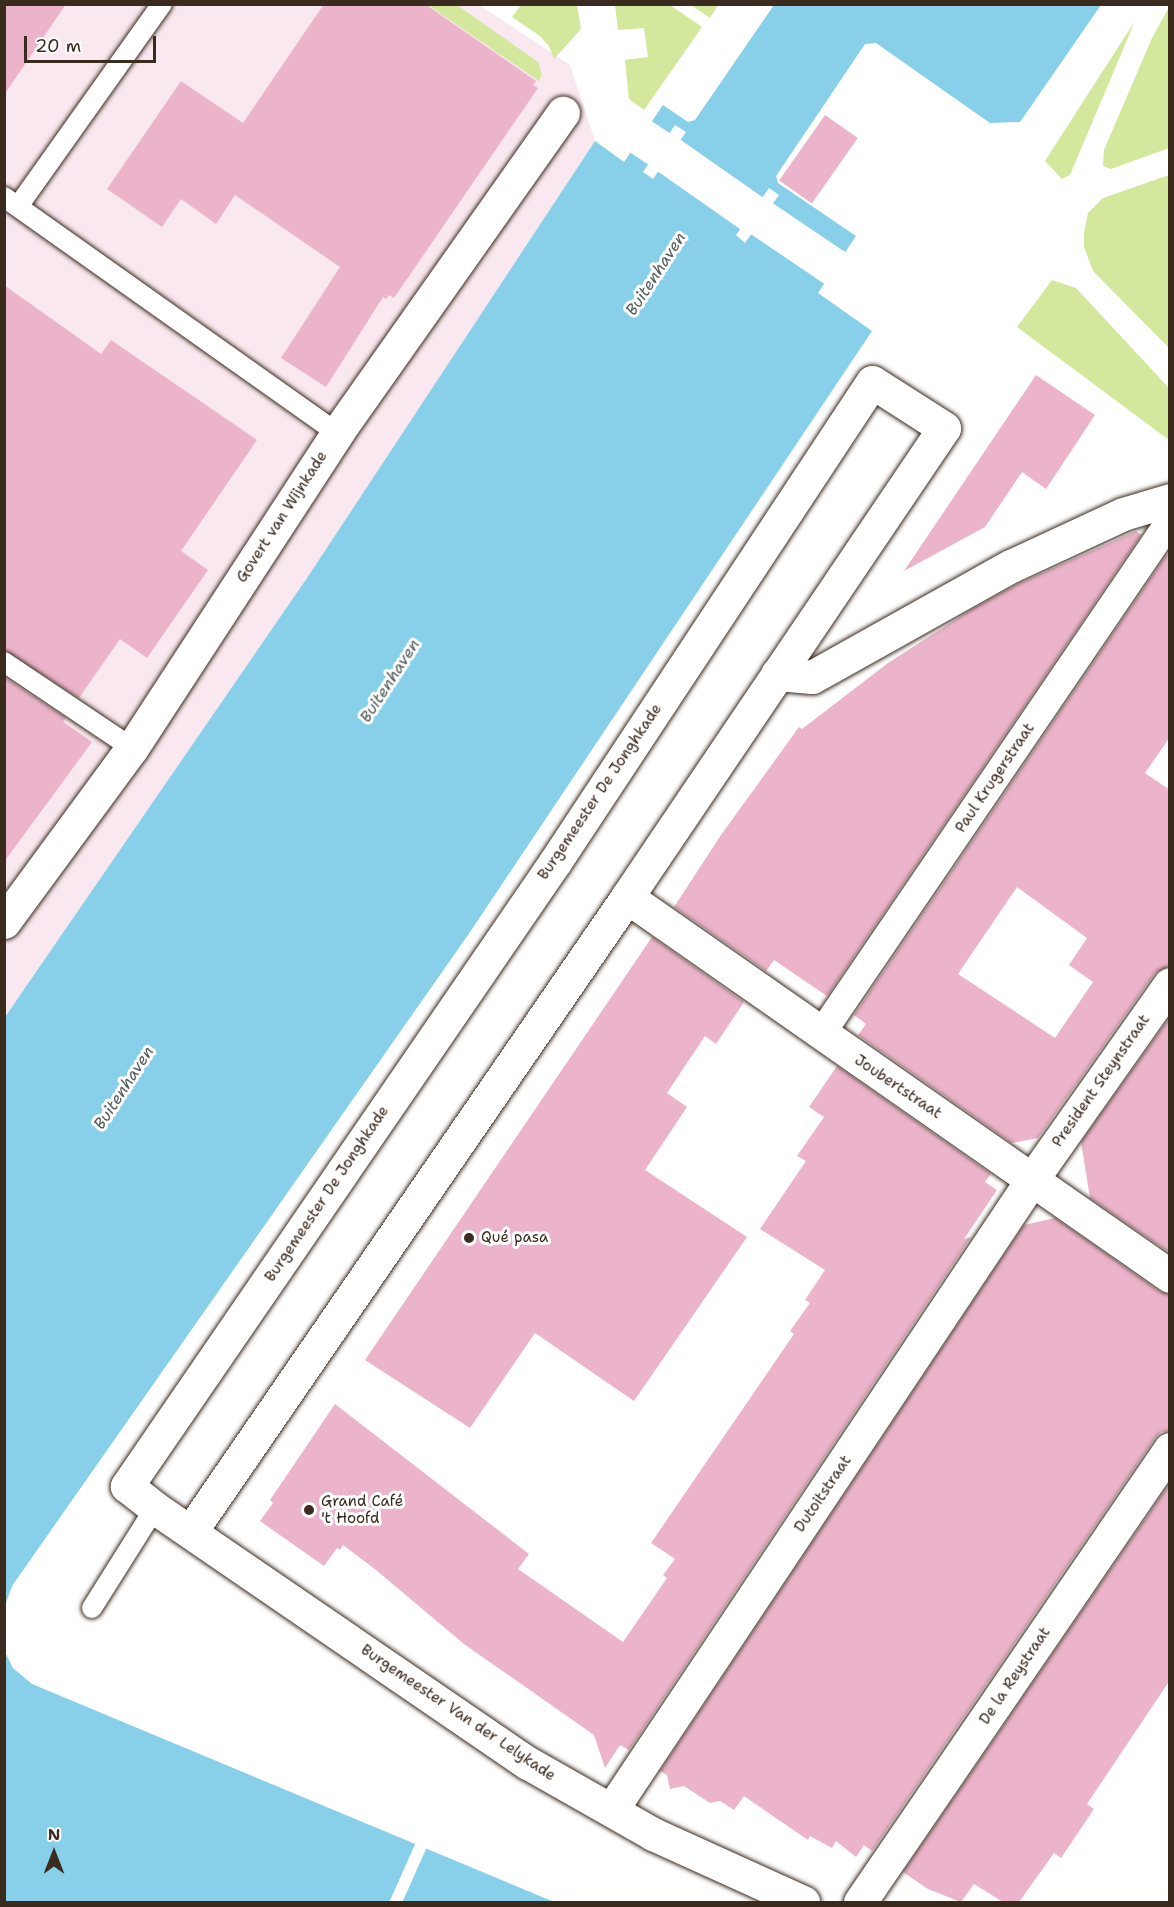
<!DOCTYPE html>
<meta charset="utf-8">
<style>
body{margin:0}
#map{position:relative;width:1174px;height:1907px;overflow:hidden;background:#fff;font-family:"Shantell Sans",sans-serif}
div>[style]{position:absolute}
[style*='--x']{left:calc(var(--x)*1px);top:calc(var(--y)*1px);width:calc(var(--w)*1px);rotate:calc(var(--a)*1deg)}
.built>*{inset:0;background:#f9e8ef}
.green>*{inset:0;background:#d3e89c}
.water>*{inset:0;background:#88cfe9}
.pier>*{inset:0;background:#fff;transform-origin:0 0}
.building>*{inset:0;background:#ebb4ca;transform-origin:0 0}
.roads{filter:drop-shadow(0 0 2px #3b2a1e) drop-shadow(0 0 2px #3b2a1e)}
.service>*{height:20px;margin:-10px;padding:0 10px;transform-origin:10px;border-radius:10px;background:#fff}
.pedestrian>*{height:28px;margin:-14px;padding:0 14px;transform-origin:14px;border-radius:14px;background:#fff}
.minor>*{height:33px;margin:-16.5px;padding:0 16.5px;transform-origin:16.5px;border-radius:16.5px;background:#fff}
.dots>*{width:16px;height:16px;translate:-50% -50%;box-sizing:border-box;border:3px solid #fff;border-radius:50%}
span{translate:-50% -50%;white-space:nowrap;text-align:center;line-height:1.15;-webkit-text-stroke:6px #fff;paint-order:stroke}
.street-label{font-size:15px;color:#3b2a1e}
.poi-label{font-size:15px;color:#3b2a1e}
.left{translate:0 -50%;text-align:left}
.water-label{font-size:16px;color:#525c5b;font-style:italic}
.frame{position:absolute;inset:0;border:6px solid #3b2a1e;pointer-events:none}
.north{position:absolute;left:24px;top:1823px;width:60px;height:60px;-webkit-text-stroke:4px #fff;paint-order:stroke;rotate:0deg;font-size:16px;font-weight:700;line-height:24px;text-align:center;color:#3b2a1e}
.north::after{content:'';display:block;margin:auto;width:21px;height:27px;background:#3b2a1e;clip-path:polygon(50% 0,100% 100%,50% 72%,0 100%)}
.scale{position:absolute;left:24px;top:36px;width:132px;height:27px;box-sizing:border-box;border:3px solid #3b2a1e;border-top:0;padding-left:8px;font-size:18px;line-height:21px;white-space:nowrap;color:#3b2a1e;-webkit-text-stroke:4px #fff;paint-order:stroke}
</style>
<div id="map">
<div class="built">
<i style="clip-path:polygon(5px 5px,479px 5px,570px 65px,595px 141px,307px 578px,5px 1017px)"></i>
</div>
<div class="green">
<i style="clip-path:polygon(428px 5px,457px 5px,538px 62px,542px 74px,539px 81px)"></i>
<i style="clip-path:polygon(521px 5px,577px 5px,581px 29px,554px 59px,549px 46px,540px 36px,512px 17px)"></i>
<i style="clip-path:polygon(615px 5px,670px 5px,702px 27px,644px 110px,629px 99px,625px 60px,648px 57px,644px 28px,618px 30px)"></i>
<i style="clip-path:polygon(691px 5px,718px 5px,710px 18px)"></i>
<i style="clip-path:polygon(1169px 7px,1169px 148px,1111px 169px,1103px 166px,1104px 150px,1152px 38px)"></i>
<i style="clip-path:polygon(1135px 21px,1070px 175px,1062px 179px,1045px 161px)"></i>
<i style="clip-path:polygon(1169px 175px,1170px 175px,1169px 348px,1093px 271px,1084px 247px,1084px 233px,1088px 213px,1103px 198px)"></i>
<i style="clip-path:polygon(1052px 280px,1076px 288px,1169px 388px,1169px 440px,1017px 327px)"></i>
</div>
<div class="water">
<i style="clip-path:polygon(evenodd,774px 5px,1101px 5px,1020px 122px,990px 123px,876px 43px,865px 44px,776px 176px,778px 183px,856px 236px,818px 293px,872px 331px,468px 935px,12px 1586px,5px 1606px,5px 1017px,307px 578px,595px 141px,624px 162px,663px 105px,688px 122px,695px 120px,774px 5px,675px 125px,686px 132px,653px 179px,643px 172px,675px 125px,774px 5px,769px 188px,779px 195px,745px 243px,736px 235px,769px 188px)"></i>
<i style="clip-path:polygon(4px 1650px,13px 1668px,32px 1684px,554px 1902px,5px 1902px)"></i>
</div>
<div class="pier">
<i style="left:650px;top:120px;width:27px;height:38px;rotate:34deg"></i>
<i style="left:678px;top:138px;width:106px;height:39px;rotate:35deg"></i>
<i style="left:771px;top:202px;width:92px;height:38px;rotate:34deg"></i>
<i style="left:416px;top:1842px;width:12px;height:65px;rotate:24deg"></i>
</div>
<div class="building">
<i style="clip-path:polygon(4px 4px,66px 4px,4px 95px)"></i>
<i style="clip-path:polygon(324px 4px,425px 4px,536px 81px,533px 85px,538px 88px,394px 298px,389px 295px,386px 299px,383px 297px,326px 387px,281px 358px,340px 267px,235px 195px,216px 224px,181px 199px,162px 227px,107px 189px,181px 81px,243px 123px)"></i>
<i style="left:825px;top:115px;width:40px;height:80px;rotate:35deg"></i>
<i style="clip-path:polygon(4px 285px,101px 354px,111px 340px,257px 440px,181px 551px,208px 570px,147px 658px,120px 639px,79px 698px,4px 650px)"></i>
<i style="clip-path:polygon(1036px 375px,1095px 415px,1046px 489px,1022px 472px,985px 527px,904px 571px)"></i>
<i style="clip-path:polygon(1136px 531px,1141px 535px,827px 996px,774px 960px,766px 971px,674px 907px,721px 835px,799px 727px,802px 729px,888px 663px,972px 609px,1020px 583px)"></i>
<i style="clip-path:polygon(evenodd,1167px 554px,1170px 556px,1170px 737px,1145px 773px,1170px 790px,1170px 966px,1155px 973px,1038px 1138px,1012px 1143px,858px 1035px,866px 1024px,854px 1015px,1167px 554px,1017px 887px,1087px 938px,1069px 965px,1093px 982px,1055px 1038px,958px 974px,1017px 887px)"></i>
<i style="clip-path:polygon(4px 677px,66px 718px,63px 722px,92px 742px,4px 862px)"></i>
<i style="clip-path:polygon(652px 937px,744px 1002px,716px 1044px,705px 1036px,667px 1093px,687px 1107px,645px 1170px,747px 1237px,634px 1401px,535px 1333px,470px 1428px,365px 1360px)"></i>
<i style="clip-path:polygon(1170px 1017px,1170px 1253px,1090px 1198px,1081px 1142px)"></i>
<i style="clip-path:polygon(837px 1066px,991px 1174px,985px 1182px,997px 1190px,964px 1239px,971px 1237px,629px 1750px,620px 1745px,605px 1768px,594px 1735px,464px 1644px,376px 1570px,343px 1545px,340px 1550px,337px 1548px,324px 1566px,260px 1521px,273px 1503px,270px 1500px,335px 1404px,529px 1554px,518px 1569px,623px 1642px,667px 1578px,663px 1575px,675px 1559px,651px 1543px,794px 1334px,790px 1331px,810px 1303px,805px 1300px,825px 1270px,760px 1229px,806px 1161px,797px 1156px,824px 1117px,809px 1107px)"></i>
<i style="clip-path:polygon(1055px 1218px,1159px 1291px,1170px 1295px,1170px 1431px,1161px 1432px,1155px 1438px,872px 1851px,864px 1845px,856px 1857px,836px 1841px,832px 1848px,810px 1836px,808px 1840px,744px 1796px,734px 1810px,720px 1801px,710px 1803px,684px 1786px,670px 1789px,667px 1775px,660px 1771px,1024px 1225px)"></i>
<i style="clip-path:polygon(1170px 1483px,1170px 1680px,1087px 1804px,1094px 1809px,1061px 1858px,1054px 1853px,1019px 1902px,1003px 1902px,974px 1884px,961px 1902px,928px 1889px,903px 1872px)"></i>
</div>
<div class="roads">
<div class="service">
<i style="--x:4;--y:197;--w:408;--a:35.3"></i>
<i style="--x:19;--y:205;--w:247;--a:-54.6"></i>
<i style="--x:4;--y:662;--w:154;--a:33.9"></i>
<i style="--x:92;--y:1608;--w:118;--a:-57.8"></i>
</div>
<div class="pedestrian">
<i style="--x:821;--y:1034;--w:620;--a:-55.77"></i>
</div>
<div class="minor">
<i style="--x:777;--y:674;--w:35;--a:5"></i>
<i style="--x:812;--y:677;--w:228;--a:-29.2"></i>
<i style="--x:1011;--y:566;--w:123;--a:-24.9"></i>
<i style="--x:1123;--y:514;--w:49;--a:-16.6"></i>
<i style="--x:627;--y:897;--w:662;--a:34.91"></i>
<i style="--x:4;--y:922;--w:216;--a:-53.7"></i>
<i style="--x:132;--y:748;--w:376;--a:-56.9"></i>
<i style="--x:337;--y:433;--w:392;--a:-54.8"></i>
<i style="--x:191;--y:1531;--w:769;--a:-55.48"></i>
<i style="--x:627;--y:897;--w:566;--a:-55.94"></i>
<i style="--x:944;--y:428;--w:85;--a:-147.4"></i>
<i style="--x:872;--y:382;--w:575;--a:123.44"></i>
<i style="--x:555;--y:862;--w:757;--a:124.45"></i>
<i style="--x:127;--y:1486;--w:36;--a:38"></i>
<i style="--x:155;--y:1508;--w:452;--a:34.4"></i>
<i style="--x:528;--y:1763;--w:144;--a:29.6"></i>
<i style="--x:653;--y:1834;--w:165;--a:24.4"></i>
<i style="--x:612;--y:1809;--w:759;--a:-56.29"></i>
<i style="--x:1033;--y:1178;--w:237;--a:-54.8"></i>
<i style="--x:860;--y:1902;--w:549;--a:-55.62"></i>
</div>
</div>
<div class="dots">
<i style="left:469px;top:1238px;background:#3b2a1e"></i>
<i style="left:309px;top:1510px;background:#3b2a1e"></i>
</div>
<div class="street-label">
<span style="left:282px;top:517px;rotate:-57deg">Govert van Wijnkade</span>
<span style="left:995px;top:778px;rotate:-56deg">Paul Krugerstraat</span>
<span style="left:600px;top:792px;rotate:-56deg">Burgemeester De Jonghkade</span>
<span style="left:1101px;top:1081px;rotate:-55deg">President Steynstraat</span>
<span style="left:898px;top:1087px;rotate:34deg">Joubertstraat</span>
<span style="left:327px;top:1194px;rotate:-56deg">Burgemeester De Jonghkade</span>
<span style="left:823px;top:1494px;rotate:-56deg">Dutoitstraat</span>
<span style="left:1015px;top:1676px;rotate:-56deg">De la Reystraat</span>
<span style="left:458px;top:1713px;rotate:34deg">Burgemeester Van der Lelykade</span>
</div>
<div class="poi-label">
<span class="left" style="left:481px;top:1238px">Qué pasa</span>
<span class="left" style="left:321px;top:1510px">Grand Café<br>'t Hoofd</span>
</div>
<div class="water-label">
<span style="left:656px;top:274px;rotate:-57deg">Buitenhaven</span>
<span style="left:390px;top:681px;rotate:-57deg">Buitenhaven</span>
<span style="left:124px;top:1088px;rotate:-57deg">Buitenhaven</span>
</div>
<div class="frame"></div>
<div class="north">N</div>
<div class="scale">20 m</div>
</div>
